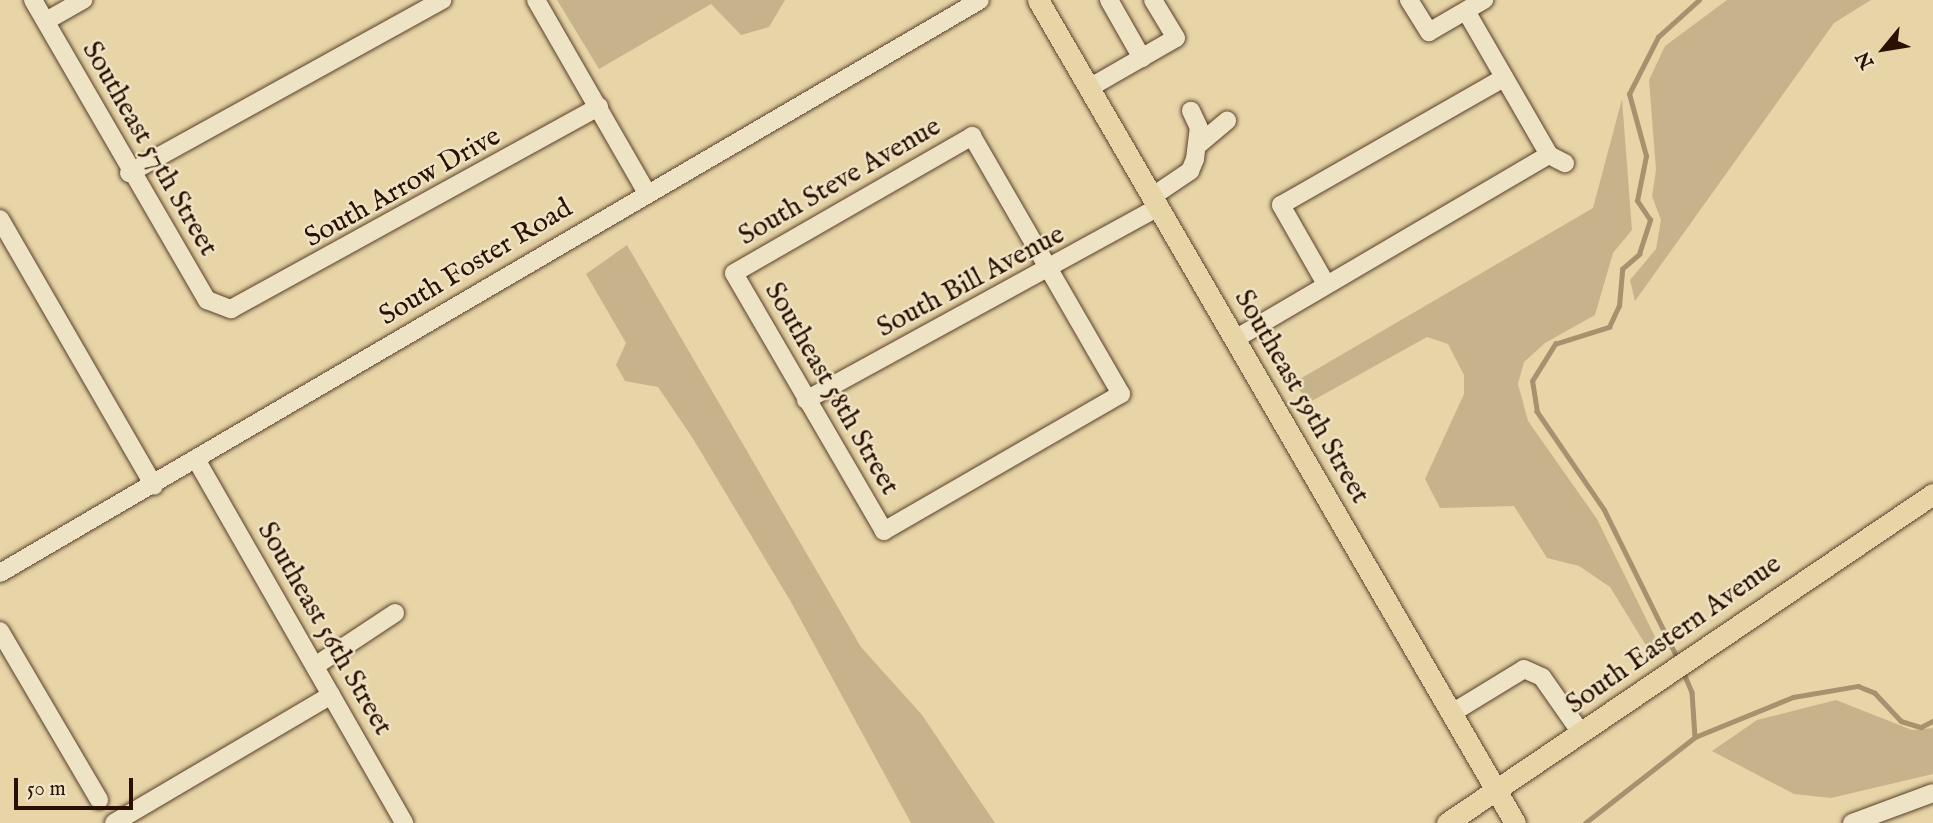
<!DOCTYPE html>
<style>
body{margin:0}
#map{position:relative;width:1933px;height:823px;overflow:hidden;background:#e7d4a7;font-family:"IM FELL English",serif}
div>[style]{position:absolute}
[style*='--x']{left:calc(var(--x)*1px);top:calc(var(--y)*1px);width:calc(var(--w)*1px);rotate:calc(var(--a)*1deg)}
.green>*{inset:0;background:#c7b38b}
.stream>*{height:4.5px;margin:-2.25px;padding:0 2.25px;transform-origin:2.25px;border-radius:2.25px;background:#a7916f}
.roads{filter:drop-shadow(0 0 2px #59412a) drop-shadow(0 0 2px #59412a)}
.minor>*{height:18px;margin:-9px;padding:0 9px;transform-origin:9px;border-radius:9px;background:#efe3c6}
.major>*{height:21px;margin:-10.5px;padding:0 10.5px;transform-origin:10.5px;border-radius:10.5px;background:#e7d4a7}
span{translate:-50% -50%;white-space:nowrap;text-align:center;line-height:1.15;-webkit-text-stroke:5px #efe3c6;paint-order:stroke}
.street-label{font-size:28px;color:#2a1001}
.north{position:absolute;left:1849px;top:14px;width:70px;height:70px;-webkit-text-stroke:5px #efe3c6;paint-order:stroke;rotate:240deg;font-size:19px;font-weight:700;line-height:28px;text-align:center;color:#2a1001}
.north::after{content:'';display:block;margin:auto;width:24px;height:32px;background:#2a1001;clip-path:polygon(50% 0,100% 100%,50% 72%,0 100%)}
.scale{position:absolute;left:14px;top:778px;width:119px;height:32px;box-sizing:border-box;border:4px solid #2a1001;border-top:0;padding-left:9px;font-size:21px;line-height:24px;white-space:nowrap;color:#2a1001;-webkit-text-stroke:5px #efe3c6;paint-order:stroke}
</style>
<div id="map">
<div class="green">
<i style="clip-path:polygon(557px 0,785px 0,769px 27px,741px 35px,711px 4px,599px 69px)"></i>
<i style="clip-path:polygon(1727px 0,1871px 0,1834px 23px,1635px 301px,1630px 280px,1656px 249px,1661px 220px,1652px 196px,1656px 170px,1649px 80px,1665px 46px)"></i>
<i style="clip-path:polygon(1622px 99px,1632px 230px,1613px 253px,1595px 315px,1545px 343px,1524px 362px,1518px 384px,1528px 421px,1597px 519px,1657px 641px,1647px 647px,1610px 587px,1579px 566px,1547px 558px,1514px 506px,1440px 508px,1425px 479px,1464px 394px,1464px 375px,1448px 344px,1427px 337px,1310px 402px,1293px 383px,1593px 208px)"></i>
<i style="clip-path:polygon(627px 245px,861px 647px,922px 715px,995px 823px,911px 823px,791px 602px,692px 437px,658px 387px,625px 381px,616px 365px,626px 343px,586px 274px)"></i>
<i style="clip-path:polygon(1836px 700px,1912px 730px,1933px 728px,1933px 774px,1831px 798px,1794px 794px,1712px 751px,1757px 720px)"></i>
</div>
<div class="stream">
<i style="--x:1678;--y:660;--w:167;--a:-116.3"></i>
<i style="--x:1604;--y:510;--w:119;--a:-124.4"></i>
<i style="--x:1537;--y:412;--w:31;--a:-99"></i>
<i style="--x:1532;--y:381;--w:44;--a:-58.1"></i>
<i style="--x:1555;--y:344;--w:57;--a:-17.5"></i>
<i style="--x:1609;--y:327;--w:23;--a:-65"></i>
<i style="--x:1619;--y:306;--w:37;--a:-85"></i>
<i style="--x:1622;--y:269;--w:23;--a:-41"></i>
<i style="--x:1639;--y:254;--w:36;--a:-72"></i>
<i style="--x:1650;--y:220;--w:23;--a:-124"></i>
<i style="--x:1637;--y:201;--w:46;--a:-78.7"></i>
<i style="--x:1646;--y:156;--w:64;--a:-105.3"></i>
<i style="--x:1629;--y:94;--w:64;--a:-63"></i>
<i style="--x:1658;--y:37;--w:55;--a:-42.1"></i>
<i style="--x:1683;--y:671;--w:23;--a:67"></i>
<i style="--x:1692;--y:692;--w:45;--a:86.2"></i>
<i style="--x:1585;--y:823;--w:140;--a:-38"></i>
<i style="--x:1695;--y:737;--w:106;--a:-22.2"></i>
<i style="--x:1793;--y:697;--w:66;--a:-9.6"></i>
<i style="--x:1858;--y:686;--w:18;--a:22"></i>
<i style="--x:1875;--y:693;--w:38;--a:47"></i>
<i style="--x:1901;--y:721;--w:21;--a:17"></i>
<i style="--x:1921;--y:727;--w:13;--a:-27"></i>
</div>
<div class="roads">
<div class="minor">
<i style="--x:33;--y:0;--w:347;--a:59.9"></i>
<i style="--x:207;--y:300;--w:26;--a:21"></i>
<i style="--x:231;--y:309;--w:420;--a:-28.8"></i>
<i style="--x:536;--y:0;--w:220;--a:60.1"></i>
<i style="--x:1109;--y:0;--w:67;--a:60.4"></i>
<i style="--x:1409;--y:0;--w:38;--a:58"></i>
<i style="--x:1429;--y:32;--w:64;--a:-30.2"></i>
<i style="--x:1466;--y:11;--w:166;--a:60"></i>
<i style="--x:46;--y:21;--w:43;--a:-29.6"></i>
<i style="--x:1089;--y:88;--w:100;--a:-29.9"></i>
<i style="--x:1176;--y:38;--w:44;--a:-121.2"></i>
<i style="--x:972;--y:136;--w:298;--a:60"></i>
<i style="--x:1121;--y:394;--w:274;--a:150"></i>
<i style="--x:884;--y:531;--w:298;--a:-120.2"></i>
<i style="--x:734;--y:273;--w:275;--a:-29.9"></i>
<i style="--x:1198;--y:145;--w:38;--a:-40"></i>
<i style="--x:129;--y:173;--w:358;--a:-28.9"></i>
<i style="--x:1153;--y:196;--w:45;--a:-34"></i>
<i style="--x:1190;--y:171;--w:13;--a:-67"></i>
<i style="--x:1195;--y:159;--w:31;--a:-83"></i>
<i style="--x:1199;--y:128;--w:19;--a:-115"></i>
<i style="--x:0;--y:219;--w:308;--a:60"></i>
<i style="--x:1326;--y:284;--w:91;--a:-119.7"></i>
<i style="--x:1281;--y:205;--w:257;--a:-29.7"></i>
<i style="--x:1235;--y:339;--w:364;--a:-30.4"></i>
<i style="--x:1549;--y:155;--w:18;--a:27"></i>
<i style="--x:806;--y:400;--w:402;--a:-28.7"></i>
<i style="--x:197;--y:461;--w:417;--a:60.2"></i>
<i style="--x:0;--y:573;--w:1135;--a:-30.31"></i>
<i style="--x:0;--y:631;--w:196;--a:59.6"></i>
<i style="--x:315;--y:666;--w:96;--a:-33.5"></i>
<i style="--x:1452;--y:713;--w:84;--a:-31.4"></i>
<i style="--x:1524;--y:669;--w:20;--a:24"></i>
<i style="--x:1542;--y:677;--w:68;--a:55.1"></i>
<i style="--x:114;--y:823;--w:252;--a:-30.5"></i>
<i style="--x:1852;--y:823;--w:86;--a:-20.3"></i>
</div>
<div class="major">
<i style="--x:1038;--y:0;--w:951;--a:59.9"></i>
<i style="--x:1447;--y:823;--w:587;--a:-34.1"></i>
</div>
</div>
<div class="street-label">
<span style="left:149px;top:149px;rotate:60deg">Southeast 57th Street</span>
<span style="left:840px;top:182px;rotate:-30deg">South Steve Avenue</span>
<span style="left:403px;top:188px;rotate:-29deg">South Arrow Drive</span>
<span style="left:476px;top:263px;rotate:-31deg">South Foster Road</span>
<span style="left:971px;top:282px;rotate:-28deg">South Bill Avenue</span>
<span style="left:831px;top:389px;rotate:60deg">Southeast 58th Street</span>
<span style="left:1301px;top:397px;rotate:60deg">Southeast 59th Street</span>
<span style="left:324px;top:629px;rotate:60deg">Southeast 56th Street</span>
<span style="left:1674px;top:635px;rotate:-35deg">South Eastern Avenue</span>
</div>
<div class="north">N</div>
<div class="scale">50 m</div>
</div>
